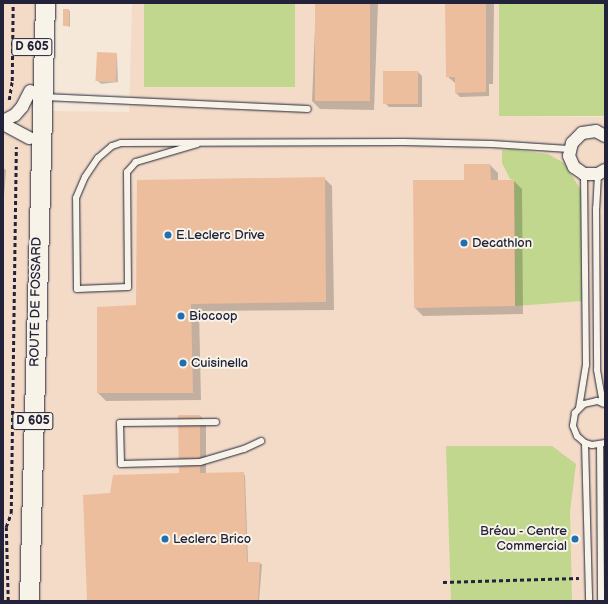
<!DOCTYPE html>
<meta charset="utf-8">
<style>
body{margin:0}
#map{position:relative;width:608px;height:604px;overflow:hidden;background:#f5e8d9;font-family:"Balsamiq Sans",sans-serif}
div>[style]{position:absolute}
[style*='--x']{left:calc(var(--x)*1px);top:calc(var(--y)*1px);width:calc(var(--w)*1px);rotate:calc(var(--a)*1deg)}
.built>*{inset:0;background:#f3dbc7}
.green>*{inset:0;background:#c0d78d;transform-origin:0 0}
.shadow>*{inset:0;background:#0003}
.building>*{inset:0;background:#edbe9d;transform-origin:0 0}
.path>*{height:2.5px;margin-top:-1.25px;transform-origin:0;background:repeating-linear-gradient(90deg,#22223b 0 4px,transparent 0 7px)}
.roads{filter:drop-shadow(0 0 1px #22223b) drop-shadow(0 0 1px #22223b)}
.lane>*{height:6px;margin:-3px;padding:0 3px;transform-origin:3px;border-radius:3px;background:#f7f3e8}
.street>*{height:12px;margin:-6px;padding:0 6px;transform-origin:6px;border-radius:6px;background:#f7f3e8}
.primary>*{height:19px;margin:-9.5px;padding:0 9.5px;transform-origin:9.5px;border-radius:9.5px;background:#f7f3e8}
.dots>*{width:11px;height:11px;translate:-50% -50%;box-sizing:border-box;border:2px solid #f7f3e8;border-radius:50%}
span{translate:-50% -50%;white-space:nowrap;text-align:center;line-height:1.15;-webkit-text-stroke:4px #f7f3e8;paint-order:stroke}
.shield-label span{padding:1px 3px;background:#f7f3e8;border:1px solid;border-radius:3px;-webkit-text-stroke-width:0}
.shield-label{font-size:12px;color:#22223b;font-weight:700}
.poi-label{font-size:13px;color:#22223b}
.left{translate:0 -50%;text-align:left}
.right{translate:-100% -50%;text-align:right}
.street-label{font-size:13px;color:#22223b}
.frame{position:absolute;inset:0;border:4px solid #22223b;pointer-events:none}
</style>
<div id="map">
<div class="built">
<i style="clip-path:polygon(3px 3px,57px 3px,50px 111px,129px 112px,132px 3px,499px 3px,503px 116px,605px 117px,605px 601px,3px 601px)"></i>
</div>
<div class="green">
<i style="left:144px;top:3px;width:151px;height:84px"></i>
<i style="left:499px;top:3px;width:106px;height:113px"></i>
<i style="clip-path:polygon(510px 149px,548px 154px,564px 163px,582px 192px,582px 301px,515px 306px,514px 180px,510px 179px,502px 163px,502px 150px)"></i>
<i style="clip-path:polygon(446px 446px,552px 446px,576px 464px,570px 511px,572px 601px,451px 601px)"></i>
</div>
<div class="shadow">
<i style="clip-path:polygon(316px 3px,378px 3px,374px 110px,320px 109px,312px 101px)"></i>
<i style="clip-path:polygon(446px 3px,494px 3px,493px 84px,489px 84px,489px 96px,460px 97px,456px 93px,456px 84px,447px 76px)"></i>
<i style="clip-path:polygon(69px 10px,70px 12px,70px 27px,64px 25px)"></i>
<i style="clip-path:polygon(117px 54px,118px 82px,101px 84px,97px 80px)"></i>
<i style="clip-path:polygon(418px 72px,422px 76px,422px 107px,389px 107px,385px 103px)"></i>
<i style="clip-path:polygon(490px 165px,498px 173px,498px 181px,514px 181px,522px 189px,523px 314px,423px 316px,415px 308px,414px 181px,464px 181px)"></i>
<i style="clip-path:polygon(3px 168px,6px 170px,4px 197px,3px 196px)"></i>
<i style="clip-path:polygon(324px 178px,332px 186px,334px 310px,199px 311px,201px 400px,106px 401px,98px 393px,137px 306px)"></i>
<i style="clip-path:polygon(200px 416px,206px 422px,206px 474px,245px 475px,248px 563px,262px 564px,259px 601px,88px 601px,111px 494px,182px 474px)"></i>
</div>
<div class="building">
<i style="left:315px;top:3px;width:55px;height:98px"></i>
<i style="clip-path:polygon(445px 3px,486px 3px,486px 92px,455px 93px,455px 77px,446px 77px)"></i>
<i style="left:63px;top:9px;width:6px;height:17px"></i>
<i style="left:97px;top:52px;width:20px;height:29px;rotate:3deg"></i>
<i style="left:383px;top:71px;width:35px;height:33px"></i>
<i style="clip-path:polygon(464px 164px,490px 164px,491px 180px,514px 180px,515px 306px,414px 308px,413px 180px,464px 180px)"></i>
<i style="clip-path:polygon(325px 177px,326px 302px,191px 304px,193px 393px,97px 393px,97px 307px,136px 305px,137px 180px)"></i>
<i style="clip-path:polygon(178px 415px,200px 415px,200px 473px,244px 472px,247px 562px,260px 562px,258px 601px,87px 601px,83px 495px,110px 493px,113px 475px,179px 473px)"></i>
</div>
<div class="path">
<i style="--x:9;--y:100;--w:19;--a:-81"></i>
<i style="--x:12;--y:81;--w:78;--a:-89.3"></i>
<i style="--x:443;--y:582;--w:136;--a:-1.7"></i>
<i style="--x:8;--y:601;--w:74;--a:-91.5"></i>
<i style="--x:6;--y:527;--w:15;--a:-70"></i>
<i style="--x:11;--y:513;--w:366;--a:-89.2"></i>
</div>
<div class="roads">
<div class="lane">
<i style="--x:44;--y:97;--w:264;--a:2.6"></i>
<i style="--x:197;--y:144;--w:64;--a:163.6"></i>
<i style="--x:136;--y:162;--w:13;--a:132"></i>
<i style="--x:127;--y:172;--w:115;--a:89.5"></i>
<i style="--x:128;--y:287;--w:51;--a:177.8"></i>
<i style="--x:77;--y:289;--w:91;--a:-90.6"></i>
<i style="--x:76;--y:198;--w:23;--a:-67"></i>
<i style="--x:85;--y:177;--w:23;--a:-56"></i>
<i style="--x:98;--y:158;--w:18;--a:-41"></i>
<i style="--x:112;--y:146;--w:9;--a:-18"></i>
<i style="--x:121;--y:143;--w:283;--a:-0.2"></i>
<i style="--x:404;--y:142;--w:88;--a:1.3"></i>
<i style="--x:492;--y:144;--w:77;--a:3.7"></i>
<i style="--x:598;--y:174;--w:34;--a:93"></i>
<i style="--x:596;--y:208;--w:162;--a:89.6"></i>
<i style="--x:597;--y:370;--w:34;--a:80"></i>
<i style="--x:605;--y:404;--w:9;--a:-159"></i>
<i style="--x:597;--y:401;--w:13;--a:167"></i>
<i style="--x:584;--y:404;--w:13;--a:135"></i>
<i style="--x:575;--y:413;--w:13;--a:99"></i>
<i style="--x:573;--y:426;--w:11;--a:68"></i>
<i style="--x:577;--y:436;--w:11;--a:41"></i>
<i style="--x:585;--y:443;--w:7;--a:16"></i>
<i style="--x:592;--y:445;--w:13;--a:-9"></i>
<i style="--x:579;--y:408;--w:44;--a:-80.8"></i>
<i style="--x:586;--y:365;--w:191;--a:-90.6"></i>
<i style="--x:216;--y:422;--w:96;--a:179.4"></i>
<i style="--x:120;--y:423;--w:41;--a:88.6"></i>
<i style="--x:121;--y:464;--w:79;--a:-1.5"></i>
<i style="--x:200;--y:462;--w:46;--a:-16.5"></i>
<i style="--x:244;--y:449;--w:19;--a:-25"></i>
<i style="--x:585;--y:443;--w:158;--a:88.5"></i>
<i style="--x:600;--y:445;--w:156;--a:89.6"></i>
</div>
<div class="street">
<i style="--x:3;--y:121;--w:13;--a:-27"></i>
<i style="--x:15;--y:115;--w:11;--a:-49"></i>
<i style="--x:22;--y:107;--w:18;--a:-63"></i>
<i style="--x:3;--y:124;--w:30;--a:28"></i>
<i style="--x:605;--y:136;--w:10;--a:-151"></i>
<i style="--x:596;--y:131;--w:14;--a:172"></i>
<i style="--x:582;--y:133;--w:14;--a:135"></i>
<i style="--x:572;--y:143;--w:13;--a:103"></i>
<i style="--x:569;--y:156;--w:12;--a:66"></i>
<i style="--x:574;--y:167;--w:12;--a:35"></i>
<i style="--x:584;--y:174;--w:14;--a:0"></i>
<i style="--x:598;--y:174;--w:8;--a:-30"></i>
</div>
<div class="primary">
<i style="--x:29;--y:601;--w:598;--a:-88.47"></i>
</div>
</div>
<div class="dots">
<i style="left:168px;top:235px;background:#1f6fb2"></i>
<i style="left:464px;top:243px;background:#1f6fb2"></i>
<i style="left:181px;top:316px;background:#1f6fb2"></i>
<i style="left:183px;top:363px;background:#1f6fb2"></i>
<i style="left:165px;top:539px;background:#1f6fb2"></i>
<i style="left:575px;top:539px;background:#1f6fb2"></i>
</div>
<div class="shield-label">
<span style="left:32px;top:47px">D 605</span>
<span style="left:33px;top:421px">D 605</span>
</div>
<div class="poi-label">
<span class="left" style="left:176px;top:235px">E.Leclerc Drive</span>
<span class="left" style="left:472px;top:243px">Decathlon</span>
<span class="left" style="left:189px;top:316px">Biocoop</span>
<span class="left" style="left:191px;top:363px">Cuisinella</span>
<span class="right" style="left:567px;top:539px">Bréau - Centre<br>Commercial</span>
<span class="left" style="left:173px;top:539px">Leclerc Brico</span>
</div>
<div class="street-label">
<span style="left:36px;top:302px;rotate:-89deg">ROUTE DE FOSSARD</span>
</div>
<div class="frame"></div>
</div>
